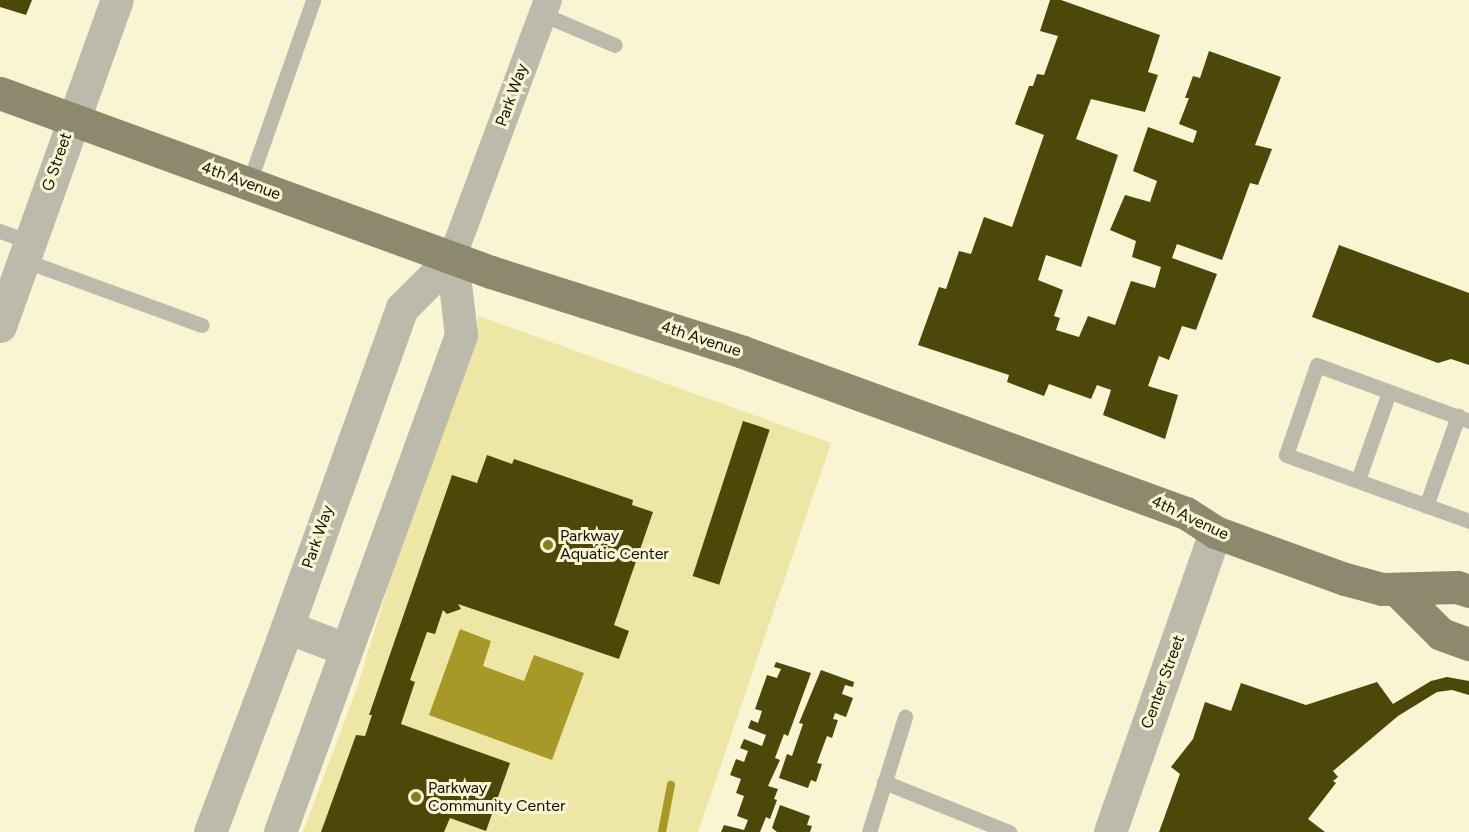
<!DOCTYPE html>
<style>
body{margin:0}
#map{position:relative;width:1469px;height:832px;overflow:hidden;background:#f9f5d3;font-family:Figtree,sans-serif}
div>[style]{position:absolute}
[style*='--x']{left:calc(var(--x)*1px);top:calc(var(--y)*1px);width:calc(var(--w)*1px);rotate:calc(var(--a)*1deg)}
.green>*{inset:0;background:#eee6a4}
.water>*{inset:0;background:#a79928}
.stream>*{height:8px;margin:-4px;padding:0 4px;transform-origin:4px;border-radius:4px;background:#a79928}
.building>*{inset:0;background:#4e470a;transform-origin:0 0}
.service>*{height:15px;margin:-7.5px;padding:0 7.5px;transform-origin:7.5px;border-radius:7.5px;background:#bbbaab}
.minor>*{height:28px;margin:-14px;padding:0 14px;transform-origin:14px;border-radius:14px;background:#bbbaab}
.tertiary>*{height:33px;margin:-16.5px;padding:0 16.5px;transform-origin:16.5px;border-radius:16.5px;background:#bbbaab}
.primary>*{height:33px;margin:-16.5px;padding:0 16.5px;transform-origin:16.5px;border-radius:16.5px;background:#8c896f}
.dots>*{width:16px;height:16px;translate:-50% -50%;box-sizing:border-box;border:3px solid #f9f5d3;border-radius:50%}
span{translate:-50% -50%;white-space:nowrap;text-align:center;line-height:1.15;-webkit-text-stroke:6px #f9f5d3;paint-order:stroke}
.street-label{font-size:16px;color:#131106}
.poi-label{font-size:16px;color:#131106}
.left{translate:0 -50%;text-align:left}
</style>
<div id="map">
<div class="green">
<i style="clip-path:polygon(479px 316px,831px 443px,698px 832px,303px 832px,357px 688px,428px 456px)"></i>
</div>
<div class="water">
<i style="clip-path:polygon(460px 629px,491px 641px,483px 666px,524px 681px,534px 655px,584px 673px,552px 760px,429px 715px)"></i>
</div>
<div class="stream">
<i style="--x:662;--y:832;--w:48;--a:-79.2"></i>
</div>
<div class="building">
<i style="clip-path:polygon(0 0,32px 0,26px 15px,0 7px)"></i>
<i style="clip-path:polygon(1050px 0,1061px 0,1160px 35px,1148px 72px,1158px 75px,1145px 112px,1091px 99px,1076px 139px,1118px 155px,1081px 267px,1046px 255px,1038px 280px,1063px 290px,1054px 316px,1060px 318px,1056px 330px,1079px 337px,1088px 316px,1115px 325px,1131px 281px,1155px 288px,1161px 267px,1132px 257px,1136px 241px,1110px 230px,1125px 195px,1150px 202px,1157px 181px,1133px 171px,1148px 127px,1193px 143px,1197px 131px,1179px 124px,1189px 98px,1185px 98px,1193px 76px,1200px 78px,1209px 51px,1281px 77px,1255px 145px,1272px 149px,1258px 185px,1250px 183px,1222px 260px,1177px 244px,1172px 258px,1217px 274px,1196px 330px,1182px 326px,1169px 360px,1159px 356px,1148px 386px,1178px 395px,1165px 439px,1103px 415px,1111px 390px,1097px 385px,1091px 399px,1049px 384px,1044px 396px,1007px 382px,1009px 375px,918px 345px,939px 287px,946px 289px,959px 251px,971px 254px,984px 217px,1012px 227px,1044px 135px,1015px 124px,1029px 86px,1033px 86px,1037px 74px,1044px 75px,1058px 36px,1040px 31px)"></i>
<i style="clip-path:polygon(1339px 245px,1469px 293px,1469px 365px,1451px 359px,1438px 363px,1312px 317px)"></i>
<i style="left:743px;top:421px;width:28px;height:163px;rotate:18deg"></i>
<i style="clip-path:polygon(487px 455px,512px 464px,514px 459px,633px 500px,632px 505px,653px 512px,614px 625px,629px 631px,619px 659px,458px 604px,461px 609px,447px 614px,443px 610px,435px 634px,427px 632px,410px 680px,415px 682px,401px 724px,510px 763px,486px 831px,450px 818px,444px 832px,321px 832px,356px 735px,365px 736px,372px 715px,369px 715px,452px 475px,477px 483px)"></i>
<i style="clip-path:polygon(776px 662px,811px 673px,788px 736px,784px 734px,775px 758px,780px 760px,768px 786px,778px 789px,774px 799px,777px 800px,770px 819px,766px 817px,760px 832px,721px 832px,724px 825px,744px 830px,748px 820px,737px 816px,744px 796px,736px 793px,741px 779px,730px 775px,736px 759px,744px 762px,748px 751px,740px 748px,744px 739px,762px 746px,766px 735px,748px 728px,751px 720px,758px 723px,762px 711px,755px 709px,767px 675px,777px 678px,781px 669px,774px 667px)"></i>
<i style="clip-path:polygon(821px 670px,854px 682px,853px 687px,845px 685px,842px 694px,853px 698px,846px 717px,835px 713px,833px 719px,838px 720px,832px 738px,827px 736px,817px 763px,822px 764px,816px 782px,811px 780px,808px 788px,779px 778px,787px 754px,792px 756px,803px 724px,799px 723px)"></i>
<i style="clip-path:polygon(1447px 677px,1469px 681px,1469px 695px,1452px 690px,1437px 692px,1398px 716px,1333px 771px,1338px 777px,1333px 781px,1336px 783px,1308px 819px,1325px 832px,1159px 832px,1180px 774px,1171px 767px,1193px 739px,1205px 702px,1231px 711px,1241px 683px,1306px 705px,1377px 682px,1393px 704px,1431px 681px)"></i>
<i style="clip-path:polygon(780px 805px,810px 816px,807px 825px,812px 826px,810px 832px,777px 832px,772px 828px)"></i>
</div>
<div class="service">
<i style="--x:542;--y:14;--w:79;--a:23"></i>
<i style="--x:249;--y:183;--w:194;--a:-70.7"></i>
<i style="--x:0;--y:231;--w:32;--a:20"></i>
<i style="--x:23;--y:260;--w:190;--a:20"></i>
<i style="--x:1469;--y:421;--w:162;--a:-159.8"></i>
<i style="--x:1317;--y:365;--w:95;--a:109"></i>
<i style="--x:1286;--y:455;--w:195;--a:19.8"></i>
<i style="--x:1358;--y:480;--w:93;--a:-70.6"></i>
<i style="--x:1426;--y:506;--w:96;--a:-70.4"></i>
<i style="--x:884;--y:782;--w:135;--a:21.8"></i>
<i style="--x:869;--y:832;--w:121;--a:-72.6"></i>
</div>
<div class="minor">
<i style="--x:452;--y:258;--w:275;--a:-69.6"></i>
</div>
<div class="tertiary">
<i style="--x:0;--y:326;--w:346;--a:-70.3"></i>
<i style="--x:287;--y:627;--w:62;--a:20.8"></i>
<i style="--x:210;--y:832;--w:204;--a:-69.3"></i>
<i style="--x:282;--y:641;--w:354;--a:-70.2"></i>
<i style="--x:402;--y:308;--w:71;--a:-45"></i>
<i style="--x:280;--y:832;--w:529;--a:-69.99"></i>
<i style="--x:461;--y:335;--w:78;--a:-96.7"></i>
<i style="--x:1110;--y:832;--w:318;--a:-70.7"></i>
</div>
<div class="primary">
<i style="--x:0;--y:93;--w:523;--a:20.03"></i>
<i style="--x:491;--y:272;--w:264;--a:17.6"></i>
<i style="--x:743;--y:352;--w:471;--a:20"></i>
<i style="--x:1186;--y:513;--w:35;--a:33"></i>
<i style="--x:1215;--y:532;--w:138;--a:19.9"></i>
<i style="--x:1345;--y:579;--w:38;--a:15"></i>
<i style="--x:1382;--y:589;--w:75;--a:-1.5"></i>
<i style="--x:1457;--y:587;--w:13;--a:18"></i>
<i style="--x:1397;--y:590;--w:62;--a:45"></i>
<i style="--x:1441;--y:634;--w:30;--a:20"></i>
</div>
<div class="dots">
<i style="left:548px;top:545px;background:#887d24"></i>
<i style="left:416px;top:797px;background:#887d24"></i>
</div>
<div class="street-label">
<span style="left:512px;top:95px;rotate:-70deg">Park Way</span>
<span style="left:57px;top:162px;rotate:-71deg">G Street</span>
<span style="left:241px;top:181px;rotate:20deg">4th Avenue</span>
<span style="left:701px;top:339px;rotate:18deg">4th Avenue</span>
<span style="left:1190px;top:518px;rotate:25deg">4th Avenue</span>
<span style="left:318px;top:537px;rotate:-71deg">Park Way</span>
<span style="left:1163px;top:682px;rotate:-70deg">Center Street</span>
</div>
<div class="poi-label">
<span class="left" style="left:560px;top:545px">Parkway<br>Aquatic Center</span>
<span class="left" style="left:428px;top:797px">Parkway<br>Community Center</span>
</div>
</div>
